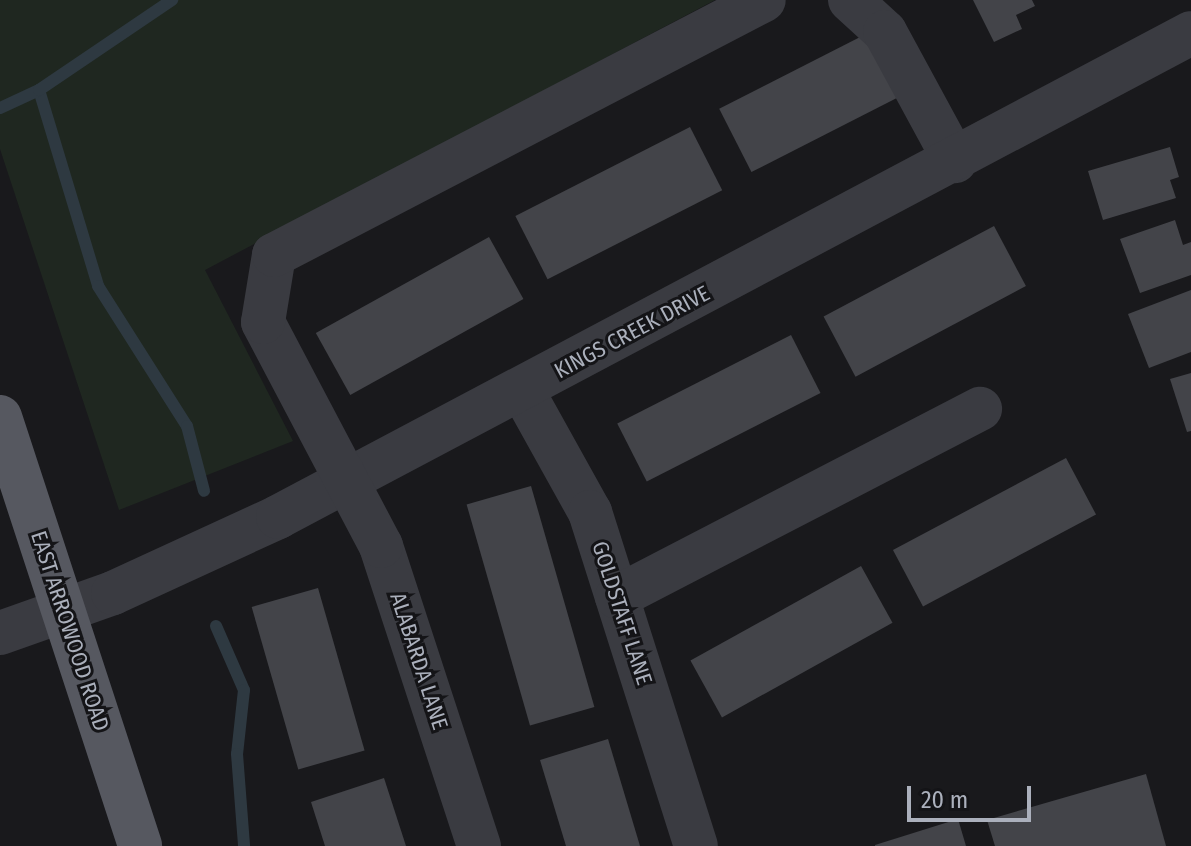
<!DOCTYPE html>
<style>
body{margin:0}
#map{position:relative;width:1191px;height:846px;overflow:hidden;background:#19191c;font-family:"Fira Sans Condensed",sans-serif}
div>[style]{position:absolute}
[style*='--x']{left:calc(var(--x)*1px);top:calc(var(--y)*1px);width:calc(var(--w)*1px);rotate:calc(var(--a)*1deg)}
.green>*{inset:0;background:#1f2720}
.stream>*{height:12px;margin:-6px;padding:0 6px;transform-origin:6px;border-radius:6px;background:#2e3941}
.building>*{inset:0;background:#434449;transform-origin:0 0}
.minor>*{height:44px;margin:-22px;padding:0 22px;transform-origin:22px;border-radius:22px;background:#3a3b41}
.major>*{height:44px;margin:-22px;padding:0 22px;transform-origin:22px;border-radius:22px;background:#565860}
span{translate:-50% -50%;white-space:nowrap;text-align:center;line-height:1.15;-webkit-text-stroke:6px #141417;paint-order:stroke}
.street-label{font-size:22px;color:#abb0bc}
.scale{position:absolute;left:907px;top:786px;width:124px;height:36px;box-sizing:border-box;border:4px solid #abb0bc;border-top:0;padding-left:10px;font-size:24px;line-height:28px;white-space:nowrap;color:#abb0bc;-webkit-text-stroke:6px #141417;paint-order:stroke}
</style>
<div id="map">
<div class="green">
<i style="clip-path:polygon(0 0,715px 0,205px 270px,293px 441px,119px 510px,0 149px)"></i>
</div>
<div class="stream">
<i style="--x:39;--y:90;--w:205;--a:73.2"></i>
<i style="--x:98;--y:286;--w:166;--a:57.6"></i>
<i style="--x:187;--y:426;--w:67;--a:75.3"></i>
<i style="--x:0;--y:108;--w:43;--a:-24.8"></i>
<i style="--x:39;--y:90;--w:161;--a:-34.1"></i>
<i style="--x:216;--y:626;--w:70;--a:66.4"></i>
<i style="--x:244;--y:690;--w:64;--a:96.2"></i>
<i style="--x:237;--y:754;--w:92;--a:85.6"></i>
</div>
<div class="building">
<i style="clip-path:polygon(973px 0,1032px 0,1035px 6px,1016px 15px,1022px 29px,994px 42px)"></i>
<i style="left:868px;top:33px;width:71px;height:167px;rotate:63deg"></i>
<i style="left:690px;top:127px;width:71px;height:196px;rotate:63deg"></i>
<i style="clip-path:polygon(1170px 147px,1179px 177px,1170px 180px,1176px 198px,1103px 220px,1088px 171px)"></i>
<i style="clip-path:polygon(1175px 220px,1183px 245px,1191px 242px,1191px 275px,1140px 293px,1120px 239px)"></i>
<i style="left:994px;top:226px;width:68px;height:193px;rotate:62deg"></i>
<i style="left:489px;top:237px;width:71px;height:198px;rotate:61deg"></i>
<i style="clip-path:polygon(1191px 290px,1191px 352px,1149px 368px,1128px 314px)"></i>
<i style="left:791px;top:335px;width:65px;height:195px;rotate:63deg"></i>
<i style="clip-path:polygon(1191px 373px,1191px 431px,1187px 432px,1170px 379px)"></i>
<i style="left:1066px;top:458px;width:64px;height:196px;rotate:62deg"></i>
<i style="left:531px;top:486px;width:230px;height:67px;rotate:74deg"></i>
<i style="left:861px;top:566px;width:65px;height:195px;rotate:61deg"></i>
<i style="left:318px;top:588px;width:169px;height:69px;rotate:74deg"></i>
<i style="clip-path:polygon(608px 739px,640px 846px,566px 846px,540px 760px)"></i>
<i style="clip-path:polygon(1146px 774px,1166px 846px,995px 846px,987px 820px)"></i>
<i style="clip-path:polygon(384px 778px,406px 846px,325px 846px,311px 802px)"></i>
<i style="clip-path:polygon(958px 819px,966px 846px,875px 846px,875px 845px)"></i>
</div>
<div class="minor">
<i style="--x:850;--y:0;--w:47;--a:42.4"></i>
<i style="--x:885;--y:32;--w:147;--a:61.5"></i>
<i style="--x:522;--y:390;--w:140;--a:60.9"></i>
<i style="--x:590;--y:512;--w:350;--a:72.4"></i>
<i style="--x:617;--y:597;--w:409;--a:-27.4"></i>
<i style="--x:0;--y:633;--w:120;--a:-19.5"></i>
<i style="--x:113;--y:593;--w:182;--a:-24.7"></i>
<i style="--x:278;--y:517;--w:1033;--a:-27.93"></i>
<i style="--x:479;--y:846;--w:316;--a:-108.1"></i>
<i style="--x:381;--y:546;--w:253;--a:-117.8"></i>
<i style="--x:263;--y:322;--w:68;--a:-80.7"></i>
<i style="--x:274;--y:255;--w:552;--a:-27.49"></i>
</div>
<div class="major">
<i style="--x:0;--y:417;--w:451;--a:71.9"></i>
</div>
<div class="street-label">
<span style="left:632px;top:332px;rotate:-28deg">KINGS CREEK DRIVE</span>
<span style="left:622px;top:613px;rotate:72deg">GOLDSTAFF LANE</span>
<span style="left:70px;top:631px;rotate:72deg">EAST ARROWOOD ROAD</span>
<span style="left:419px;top:661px;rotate:72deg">ALABARDA LANE</span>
</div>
<div class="scale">20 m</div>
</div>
